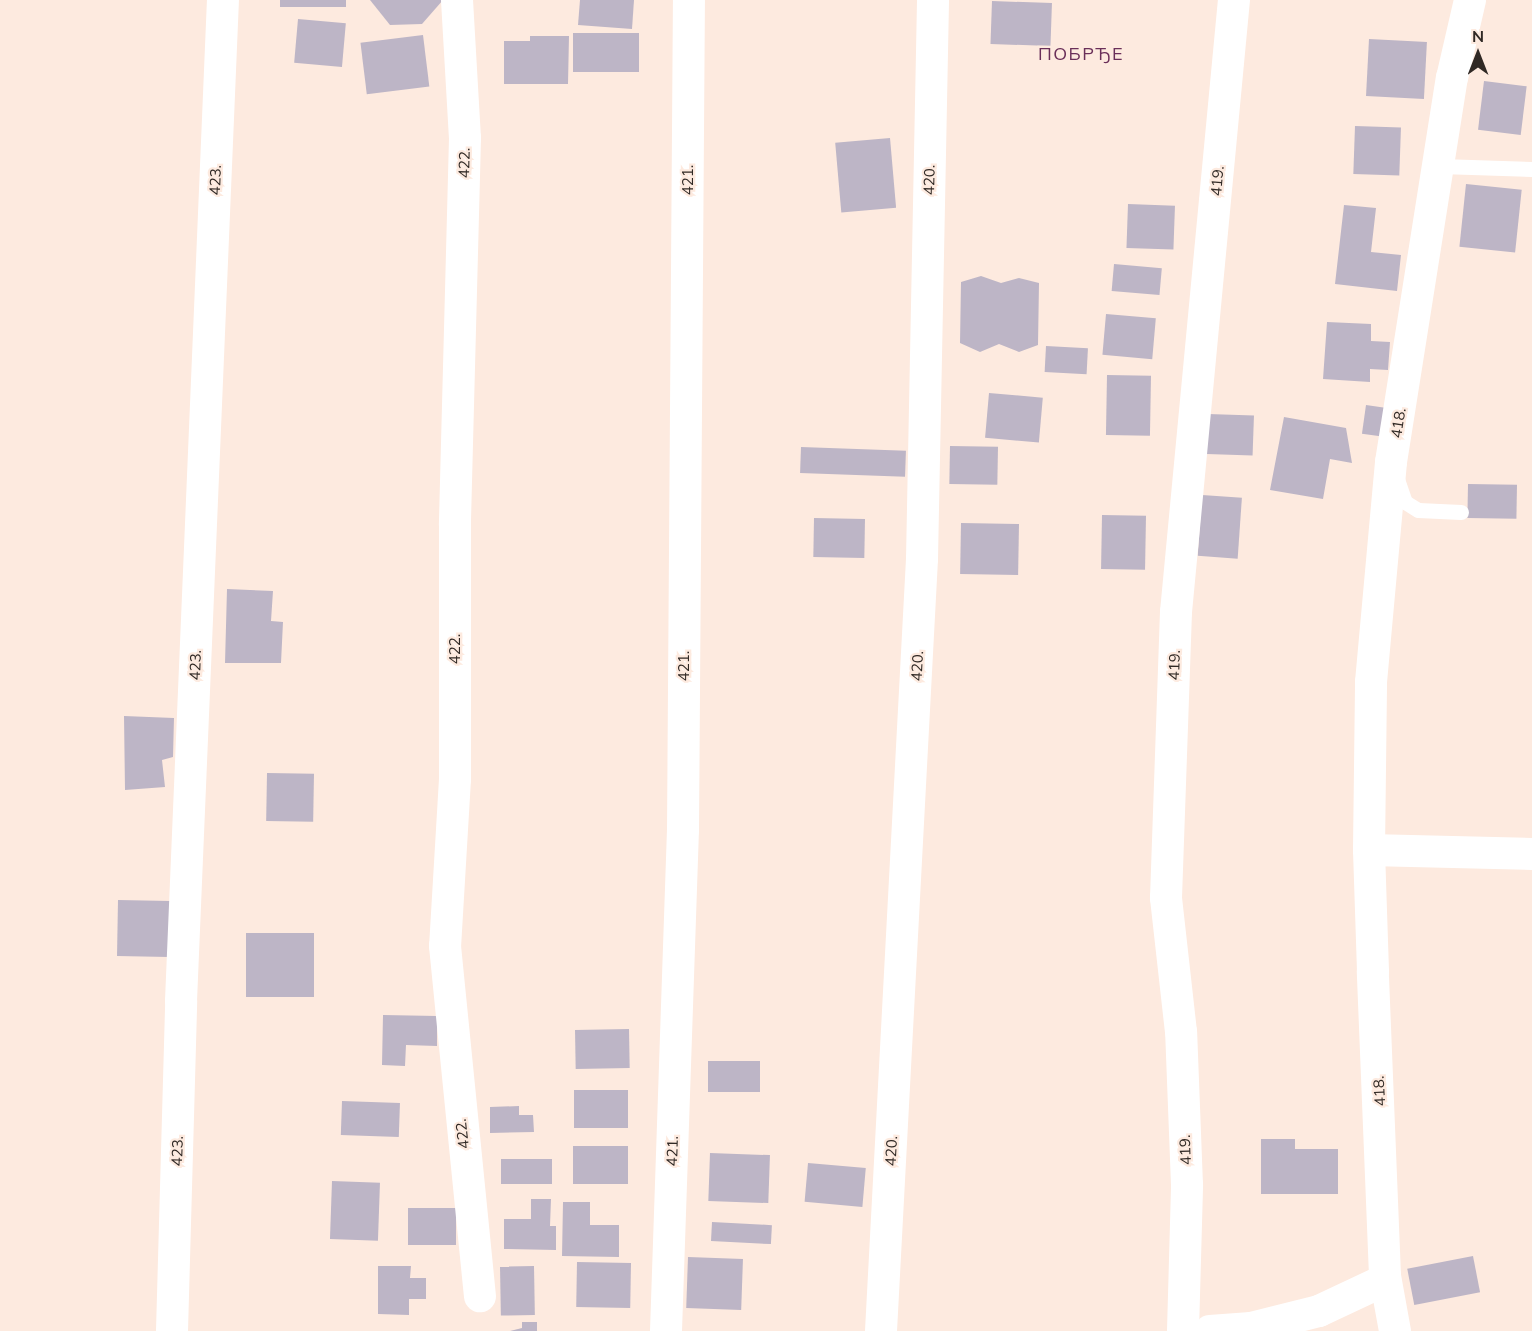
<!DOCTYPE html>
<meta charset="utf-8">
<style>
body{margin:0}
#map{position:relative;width:1532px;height:1331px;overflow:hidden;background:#fdeadf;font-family:Mulish,sans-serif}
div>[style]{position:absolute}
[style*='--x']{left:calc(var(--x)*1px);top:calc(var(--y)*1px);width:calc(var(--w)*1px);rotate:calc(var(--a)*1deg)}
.building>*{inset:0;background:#bdb5c6;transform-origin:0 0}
.lane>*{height:15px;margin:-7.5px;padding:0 7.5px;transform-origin:7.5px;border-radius:7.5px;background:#fff}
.street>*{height:32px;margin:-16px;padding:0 16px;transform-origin:16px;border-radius:16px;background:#fff}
span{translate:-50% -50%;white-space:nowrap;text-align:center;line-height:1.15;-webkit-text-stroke:4.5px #fdeadf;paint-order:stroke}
.street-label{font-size:15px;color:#302925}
.quarter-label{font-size:18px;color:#6a2f59;letter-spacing:1.5px}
.north{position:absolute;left:1448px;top:24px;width:60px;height:60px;-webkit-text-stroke:4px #fdeadf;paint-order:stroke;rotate:0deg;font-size:16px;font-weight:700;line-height:24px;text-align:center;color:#302925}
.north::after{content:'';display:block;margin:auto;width:21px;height:27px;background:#302925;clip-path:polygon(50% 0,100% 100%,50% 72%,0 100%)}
</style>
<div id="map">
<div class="building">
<i style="left:280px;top:0;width:66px;height:7px"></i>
<i style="clip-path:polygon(370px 0,443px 0,422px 24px,390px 25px)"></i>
<i style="clip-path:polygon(580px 0,634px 0,632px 29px,578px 25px)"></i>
<i style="left:992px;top:1px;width:60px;height:43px;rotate:2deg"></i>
<i style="left:298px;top:19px;width:48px;height:44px;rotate:5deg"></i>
<i style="left:573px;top:33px;width:66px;height:39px"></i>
<i style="left:423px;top:35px;width:52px;height:63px;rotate:83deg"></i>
<i style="clip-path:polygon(530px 36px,569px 36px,568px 84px,504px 84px,504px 41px,530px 41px)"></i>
<i style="left:1369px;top:39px;width:58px;height:57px;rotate:3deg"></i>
<i style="left:1484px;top:81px;width:43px;height:49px;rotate:7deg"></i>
<i style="left:1355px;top:126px;width:46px;height:48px;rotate:2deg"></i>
<i style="left:890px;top:138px;width:70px;height:55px;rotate:85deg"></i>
<i style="left:1466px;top:184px;width:56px;height:63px;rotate:6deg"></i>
<i style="left:1128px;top:204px;width:47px;height:44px;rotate:2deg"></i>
<i style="clip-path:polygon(1344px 205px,1376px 208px,1371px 252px,1401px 255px,1397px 291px,1335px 284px)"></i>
<i style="left:1114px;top:264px;width:48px;height:27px;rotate:5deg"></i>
<i style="clip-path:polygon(981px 276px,1001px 283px,1019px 278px,1039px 283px,1038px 345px,1019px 352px,999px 344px,980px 352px,960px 343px,961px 282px)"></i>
<i style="left:1106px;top:314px;width:50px;height:41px;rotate:5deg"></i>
<i style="clip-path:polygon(1327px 322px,1371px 324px,1371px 341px,1390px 342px,1388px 370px,1370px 369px,1370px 382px,1323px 379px)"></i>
<i style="left:1046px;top:346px;width:42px;height:26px;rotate:3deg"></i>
<i style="left:1107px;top:375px;width:44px;height:60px;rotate:1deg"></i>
<i style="left:989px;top:393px;width:54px;height:45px;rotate:5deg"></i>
<i style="left:1366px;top:405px;width:28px;height:29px;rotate:8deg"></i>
<i style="left:1208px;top:414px;width:46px;height:40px;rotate:2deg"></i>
<i style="clip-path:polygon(1284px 417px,1346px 428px,1352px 463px,1330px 459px,1323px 499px,1270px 490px)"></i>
<i style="left:950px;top:446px;width:48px;height:38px;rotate:1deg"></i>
<i style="left:801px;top:447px;width:105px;height:26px;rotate:2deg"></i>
<i style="left:1468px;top:484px;width:49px;height:34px;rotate:1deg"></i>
<i style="left:1202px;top:495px;width:40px;height:61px;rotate:4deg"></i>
<i style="left:1102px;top:515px;width:44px;height:54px;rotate:1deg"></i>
<i style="left:814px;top:518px;width:51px;height:39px;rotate:1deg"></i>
<i style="left:961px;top:523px;width:58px;height:51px;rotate:1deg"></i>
<i style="clip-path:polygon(227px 589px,273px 591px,271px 621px,283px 622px,281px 663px,225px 663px)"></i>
<i style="clip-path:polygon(124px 716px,174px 718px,173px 757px,162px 760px,165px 787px,125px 790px)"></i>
<i style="left:267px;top:773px;width:47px;height:48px;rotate:1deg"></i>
<i style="left:118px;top:900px;width:52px;height:56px;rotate:1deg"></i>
<i style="left:246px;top:933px;width:68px;height:64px"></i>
<i style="clip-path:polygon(383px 1015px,437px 1016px,437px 1046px,406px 1045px,405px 1066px,382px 1065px)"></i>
<i style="left:629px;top:1029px;width:39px;height:54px;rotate:89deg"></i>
<i style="left:708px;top:1061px;width:52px;height:31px"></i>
<i style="left:628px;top:1090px;width:38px;height:54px;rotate:90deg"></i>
<i style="left:342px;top:1101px;width:58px;height:34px;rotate:2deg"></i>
<i style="clip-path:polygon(519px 1106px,519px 1115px,533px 1115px,534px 1132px,490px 1133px,490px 1107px)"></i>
<i style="clip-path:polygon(1261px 1139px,1295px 1139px,1295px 1149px,1338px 1149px,1338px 1194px,1261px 1194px)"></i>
<i style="left:573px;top:1146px;width:55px;height:38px"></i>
<i style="left:710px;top:1153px;width:60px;height:48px;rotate:2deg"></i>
<i style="left:552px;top:1159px;width:25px;height:51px;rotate:90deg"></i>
<i style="left:808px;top:1163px;width:58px;height:39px;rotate:5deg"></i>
<i style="left:332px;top:1181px;width:48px;height:58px;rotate:2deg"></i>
<i style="clip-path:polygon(531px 1199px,551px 1199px,550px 1226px,556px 1226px,556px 1250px,504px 1249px,504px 1219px,531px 1219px)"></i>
<i style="clip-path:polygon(563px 1202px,590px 1202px,590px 1225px,619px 1225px,619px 1257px,562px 1256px)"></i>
<i style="left:408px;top:1208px;width:48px;height:37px"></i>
<i style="left:712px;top:1222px;width:60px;height:19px;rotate:3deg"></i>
<i style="left:1473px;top:1256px;width:37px;height:67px;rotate:79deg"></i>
<i style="left:688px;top:1257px;width:55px;height:51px;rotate:2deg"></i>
<i style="left:577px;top:1262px;width:54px;height:45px;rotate:1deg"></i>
<i style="clip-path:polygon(378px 1266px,411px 1266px,410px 1278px,426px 1278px,426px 1299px,409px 1299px,409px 1315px,378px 1314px)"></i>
<i style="left:534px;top:1266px;width:49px;height:34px;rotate:89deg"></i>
<i style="clip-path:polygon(522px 1322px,537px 1322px,537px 1331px,510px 1331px,522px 1328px)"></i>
</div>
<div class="lane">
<i style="--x:1440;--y:166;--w:92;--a:1.9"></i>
<i style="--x:1397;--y:479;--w:24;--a:71"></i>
<i style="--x:1405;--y:502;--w:15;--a:32"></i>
<i style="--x:1418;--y:510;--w:43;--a:2.7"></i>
</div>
<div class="street">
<i style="--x:457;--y:0;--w:138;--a:86.7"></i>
<i style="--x:465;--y:138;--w:387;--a:91.5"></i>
<i style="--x:455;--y:525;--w:254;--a:90"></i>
<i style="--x:455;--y:779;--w:167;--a:93.4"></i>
<i style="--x:445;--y:946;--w:352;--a:84.3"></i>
<i style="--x:1369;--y:850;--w:163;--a:1.4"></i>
<i style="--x:172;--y:1331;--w:330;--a:-88.4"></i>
<i style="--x:181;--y:1001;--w:1002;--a:-87.6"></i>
<i style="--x:666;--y:1331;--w:501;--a:-88.06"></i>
<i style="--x:683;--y:830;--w:830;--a:-89.59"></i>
<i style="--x:881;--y:1331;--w:773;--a:-86.96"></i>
<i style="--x:922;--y:559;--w:559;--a:-88.87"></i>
<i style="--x:1183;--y:1331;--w:146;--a:-88.4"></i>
<i style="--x:1187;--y:1185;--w:153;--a:-92.2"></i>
<i style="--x:1181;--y:1032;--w:135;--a:-96.4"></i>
<i style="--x:1166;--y:898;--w:286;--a:-88"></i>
<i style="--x:1176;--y:612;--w:615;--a:-84.59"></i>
<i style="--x:1210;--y:1331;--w:41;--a:-4.2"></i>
<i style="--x:1251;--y:1328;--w:70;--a:-14"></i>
<i style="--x:1319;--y:1311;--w:73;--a:-25.2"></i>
<i style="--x:1395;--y:1331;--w:56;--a:-100.3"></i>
<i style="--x:1385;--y:1276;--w:305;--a:-92.3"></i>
<i style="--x:1373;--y:971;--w:121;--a:-91.9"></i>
<i style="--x:1369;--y:850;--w:168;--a:-89.3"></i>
<i style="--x:1371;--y:682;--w:221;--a:-84.8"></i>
<i style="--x:1391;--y:462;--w:389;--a:-81"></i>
<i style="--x:1452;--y:78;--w:80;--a:-77"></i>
</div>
<div class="street-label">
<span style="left:464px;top:163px;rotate:-89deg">422.</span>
<span style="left:215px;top:180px;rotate:-88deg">423.</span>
<span style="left:688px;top:180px;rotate:-90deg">421.</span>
<span style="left:929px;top:180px;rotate:-89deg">420.</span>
<span style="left:1217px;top:181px;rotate:-85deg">419.</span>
<span style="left:1398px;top:423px;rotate:-81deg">418.</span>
<span style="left:455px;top:649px;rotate:-90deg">422.</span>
<span style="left:195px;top:665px;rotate:-88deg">423.</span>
<span style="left:1174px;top:665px;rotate:-88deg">419.</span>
<span style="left:684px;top:666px;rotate:-90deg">421.</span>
<span style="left:917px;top:666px;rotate:-87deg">420.</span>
<span style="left:1379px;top:1091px;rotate:-93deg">418.</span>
<span style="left:462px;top:1134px;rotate:-96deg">422.</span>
<span style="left:1185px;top:1150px;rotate:-92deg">419.</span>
<span style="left:177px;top:1151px;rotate:-88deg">423.</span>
<span style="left:672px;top:1151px;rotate:-88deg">421.</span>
<span style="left:891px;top:1151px;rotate:-87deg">420.</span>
</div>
<div class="quarter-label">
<span style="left:1081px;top:54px">ПОБРЂЕ</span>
</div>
<div class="north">N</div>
</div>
